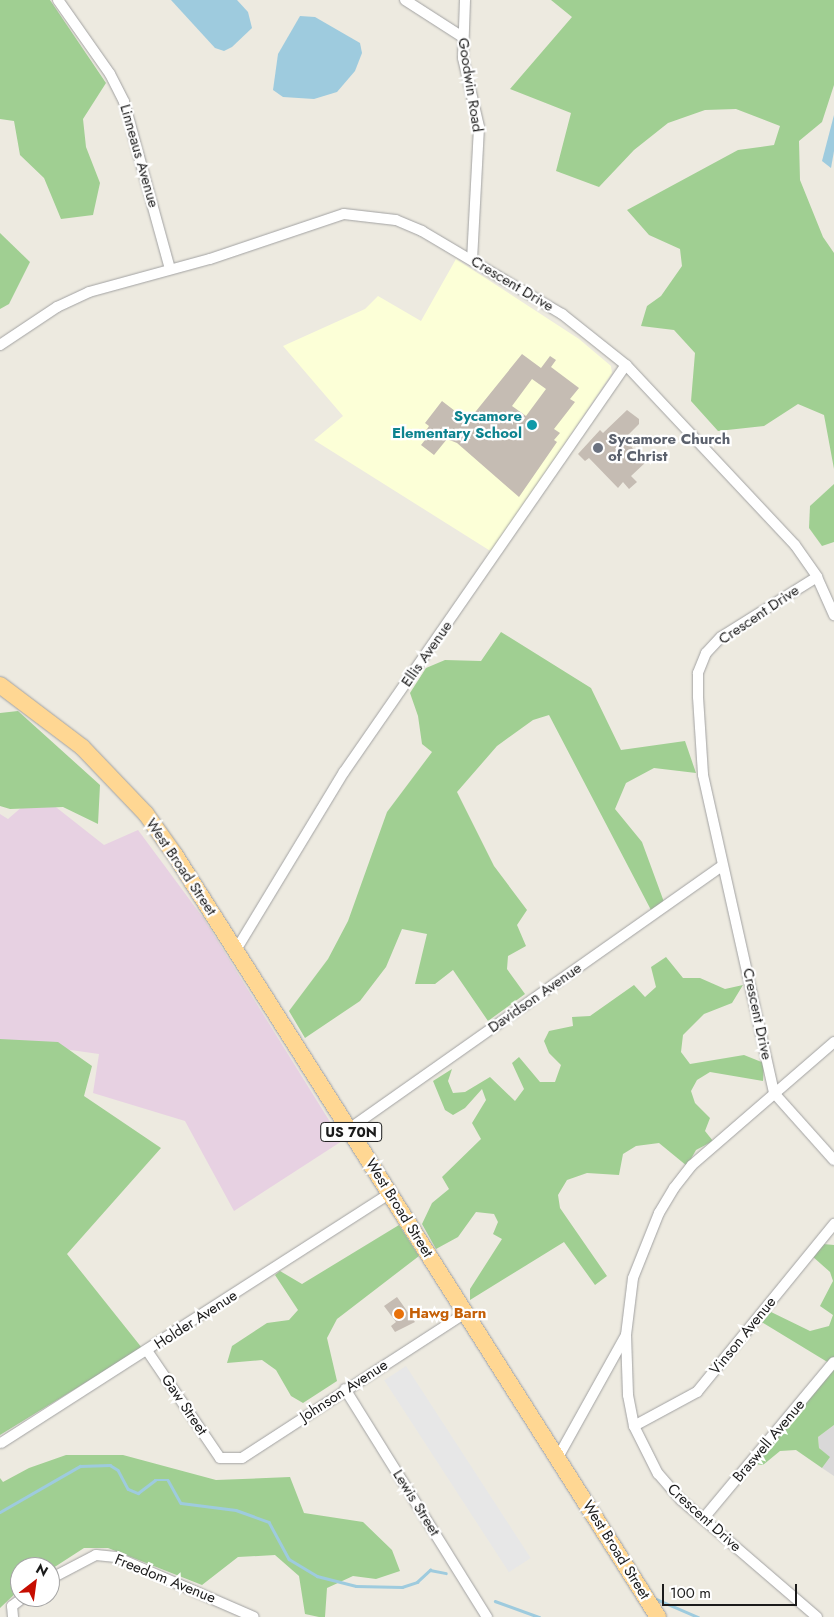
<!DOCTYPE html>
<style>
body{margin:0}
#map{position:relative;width:834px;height:1617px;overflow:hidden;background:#edeae0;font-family:Jost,sans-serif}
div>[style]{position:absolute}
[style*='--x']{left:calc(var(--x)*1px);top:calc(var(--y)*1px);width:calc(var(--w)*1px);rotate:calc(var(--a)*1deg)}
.residential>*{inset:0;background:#d9d8d8}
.industrial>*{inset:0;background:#e7d1e2}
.education>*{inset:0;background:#fcffd7}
.forest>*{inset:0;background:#a0cf92}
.parking>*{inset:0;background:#e7e7e7;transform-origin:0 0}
.water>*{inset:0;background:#9ecbde}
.stream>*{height:2.5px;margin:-1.25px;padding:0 1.25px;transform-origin:1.25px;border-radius:1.25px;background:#9ecbde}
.building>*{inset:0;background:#c5bcb3}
.roads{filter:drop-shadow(0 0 1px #a2a2a2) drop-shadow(0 0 1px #a2a2a2)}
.minor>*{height:10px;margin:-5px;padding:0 5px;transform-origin:5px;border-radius:5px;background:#fff}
.primary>*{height:16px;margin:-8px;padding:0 8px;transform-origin:8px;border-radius:8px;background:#ffd793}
.dots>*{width:14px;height:14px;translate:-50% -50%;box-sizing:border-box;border:2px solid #fff;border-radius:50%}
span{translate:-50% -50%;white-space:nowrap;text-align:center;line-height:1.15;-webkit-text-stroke:4.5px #fff;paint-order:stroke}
.shield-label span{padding:1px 4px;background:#fff;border:1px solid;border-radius:4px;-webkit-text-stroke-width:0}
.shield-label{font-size:14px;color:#1b1b1b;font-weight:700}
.street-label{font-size:15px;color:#1b1b1b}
.culture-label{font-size:15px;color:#0d838f;font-weight:700}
.right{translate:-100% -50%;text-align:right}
.worship-label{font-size:15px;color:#5b616d;font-weight:700}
.left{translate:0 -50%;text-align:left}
.food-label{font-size:15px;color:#c56008;font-weight:700}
.north{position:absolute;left:10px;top:1557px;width:50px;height:50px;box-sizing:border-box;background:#fff;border:1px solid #a4a4a4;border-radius:50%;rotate:30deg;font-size:14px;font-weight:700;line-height:20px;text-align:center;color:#1b1b1b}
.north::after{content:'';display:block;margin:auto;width:18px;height:22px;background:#c60d00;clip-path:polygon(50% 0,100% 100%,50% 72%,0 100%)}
.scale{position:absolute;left:662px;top:1584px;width:135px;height:22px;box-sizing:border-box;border:2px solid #1b1b1b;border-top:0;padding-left:6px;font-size:15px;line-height:18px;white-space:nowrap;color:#1b1b1b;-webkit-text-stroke:4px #fff;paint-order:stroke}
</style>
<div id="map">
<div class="residential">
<i style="clip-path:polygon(834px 1425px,834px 1476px,822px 1468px,829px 1457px,819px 1448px,818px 1437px)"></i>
</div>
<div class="industrial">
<i style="clip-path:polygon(38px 793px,104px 845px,138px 830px,204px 919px,342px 1141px,234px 1211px,185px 1121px,93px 1093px,99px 1054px,0 1040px,0 814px,8px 819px)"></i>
</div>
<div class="education">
<i style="clip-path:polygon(456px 259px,579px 339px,611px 366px,612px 373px,492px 552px,314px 440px,343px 416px,283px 346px,365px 309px,378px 296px,421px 321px)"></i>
</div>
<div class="forest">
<i style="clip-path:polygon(0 0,50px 0,106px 83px,83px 119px,86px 147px,100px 183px,93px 215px,61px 219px,44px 178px,20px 155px,14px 121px,0 119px)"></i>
<i style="clip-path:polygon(551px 0,834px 0,834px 85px,822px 122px,799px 141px,800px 180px,823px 237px,834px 253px,834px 469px,824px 415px,798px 404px,764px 426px,718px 431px,691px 401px,695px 353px,674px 330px,641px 326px,647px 306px,661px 296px,682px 266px,680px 249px,649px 235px,627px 210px,738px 150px,774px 145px,780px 126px,736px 109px,705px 110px,668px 123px,634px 150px,599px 187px,556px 171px,571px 113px,510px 89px,572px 17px)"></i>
<i style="clip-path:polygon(0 233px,30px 262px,9px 304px,0 309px)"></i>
<i style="clip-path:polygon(834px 484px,834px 542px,822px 546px,809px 528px,810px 506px)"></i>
<i style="clip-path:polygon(501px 632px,591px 688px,621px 750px,685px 741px,696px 773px,654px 768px,626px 783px,615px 809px,642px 842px,664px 902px,651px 910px,549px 715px,533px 720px,497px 746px,457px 792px,494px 866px,527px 910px,517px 925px,526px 946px,508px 956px,507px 969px,525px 994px,488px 1021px,453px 970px,435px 984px,415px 984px,427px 934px,402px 929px,386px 967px,360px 1001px,305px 1038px,289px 1011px,328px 959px,348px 921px,387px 812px,432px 752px,422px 744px,418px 716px,410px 693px,426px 668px,445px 660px,481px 661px)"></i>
<i style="clip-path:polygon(18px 711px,100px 785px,98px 824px,63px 807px,10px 809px,0 806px,0 713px)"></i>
<i style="clip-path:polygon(666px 957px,683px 978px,700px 978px,725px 989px,743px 985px,732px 1003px,704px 1014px,683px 1035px,681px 1052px,690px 1064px,744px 1055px,764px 1063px,763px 1081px,710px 1072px,697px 1080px,691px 1091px,695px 1103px,710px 1118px,705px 1131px,713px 1141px,696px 1150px,687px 1166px,659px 1143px,636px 1146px,623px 1154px,619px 1175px,587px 1173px,567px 1180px,558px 1195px,560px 1208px,607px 1276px,595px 1285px,564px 1242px,470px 1300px,470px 1289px,502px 1239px,493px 1234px,498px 1222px,494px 1214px,476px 1212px,458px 1237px,436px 1249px,422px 1224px,432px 1203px,449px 1189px,442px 1177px,481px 1139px,472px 1123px,486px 1100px,482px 1089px,465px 1108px,453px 1115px,445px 1110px,433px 1081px,452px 1069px,448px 1081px,453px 1093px,465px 1092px,490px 1077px,515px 1101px,524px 1089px,512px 1063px,519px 1057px,540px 1082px,555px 1082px,561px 1065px,549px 1053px,544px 1041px,549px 1031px,573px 1026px,572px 1017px,590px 1016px,634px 985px,645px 997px,656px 987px,651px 967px)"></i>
<i style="clip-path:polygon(0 1039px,58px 1042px,92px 1066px,84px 1096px,161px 1148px,67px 1254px,142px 1348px,0 1435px)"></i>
<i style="clip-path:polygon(399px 1225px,419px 1256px,337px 1319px,327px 1338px,337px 1381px,303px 1403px,291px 1396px,276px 1370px,262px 1360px,227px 1363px,232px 1346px,267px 1323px,289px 1320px,298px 1310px,275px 1275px,280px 1271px,302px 1284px)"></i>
<i style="clip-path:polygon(823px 1244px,834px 1245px,834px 1357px,829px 1363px,760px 1321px,769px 1311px,810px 1331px,829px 1326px,833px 1315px,820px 1306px,833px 1281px,830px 1272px,812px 1256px)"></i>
<i style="clip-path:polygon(834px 1368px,834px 1425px,818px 1437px,819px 1448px,830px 1457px,822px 1468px,796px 1450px,780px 1451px,763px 1465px,754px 1464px)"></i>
<i style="clip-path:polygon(66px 1455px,123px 1455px,216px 1480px,290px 1477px,304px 1513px,363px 1522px,392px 1550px,400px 1571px,376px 1579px,353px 1576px,327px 1588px,325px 1617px,319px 1617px,305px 1614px,299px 1576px,275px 1555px,238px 1557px,202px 1585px,108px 1548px,84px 1548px,50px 1570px,20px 1567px,20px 1589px,0 1608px,0 1478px,3px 1482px,29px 1468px)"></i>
</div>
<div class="parking">
<i style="left:406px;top:1366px;width:229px;height:26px;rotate:57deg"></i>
</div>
<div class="water">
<i style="clip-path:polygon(171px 0,237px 0,248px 12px,252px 28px,232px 47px,224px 51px,215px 48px)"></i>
<i style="clip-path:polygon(300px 16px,315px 17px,360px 43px,362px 53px,355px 71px,337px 92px,314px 99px,283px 97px,273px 90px,278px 54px)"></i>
<i style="clip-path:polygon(834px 115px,834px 151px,831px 168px,822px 161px)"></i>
</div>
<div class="stream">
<i style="--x:0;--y:1512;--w:92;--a:-29.9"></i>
<i style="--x:80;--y:1466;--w:30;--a:-2"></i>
<i style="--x:110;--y:1465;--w:9;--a:32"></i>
<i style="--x:118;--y:1470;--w:21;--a:62"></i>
<i style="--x:128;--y:1489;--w:11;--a:22"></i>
<i style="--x:138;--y:1493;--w:21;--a:-37"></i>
<i style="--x:155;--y:1480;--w:13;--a:0"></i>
<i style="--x:168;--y:1480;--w:26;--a:61"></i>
<i style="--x:181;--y:1503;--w:55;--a:7.3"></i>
<i style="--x:236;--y:1510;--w:35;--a:20"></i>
<i style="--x:269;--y:1522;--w:42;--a:61.6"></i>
<i style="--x:289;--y:1559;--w:33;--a:31"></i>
<i style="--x:317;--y:1576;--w:40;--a:14.4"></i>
<i style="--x:356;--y:1586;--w:46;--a:1.2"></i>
<i style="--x:402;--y:1587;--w:16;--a:-18"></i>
<i style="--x:417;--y:1582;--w:18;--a:-43"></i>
<i style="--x:430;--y:1570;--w:16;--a:11"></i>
<i style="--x:656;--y:1599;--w:46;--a:23.2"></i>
<i style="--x:495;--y:1601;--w:47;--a:20"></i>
</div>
<div class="building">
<i style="clip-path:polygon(evenodd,522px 354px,541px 368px,550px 356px,556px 360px,551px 367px,579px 388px,570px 399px,575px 402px,554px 429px,560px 433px,554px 440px,557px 442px,519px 497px,457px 443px,447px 439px,434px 455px,421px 445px,429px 435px,425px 432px,429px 426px,425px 423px,442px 401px,468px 421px,522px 354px,532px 379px,546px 389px,526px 416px,512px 406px,532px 379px)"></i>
<i style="clip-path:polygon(627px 410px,639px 419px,639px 424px,624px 439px,646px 462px,631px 476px,637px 482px,629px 489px,623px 482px,618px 488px,589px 458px,585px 461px,578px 454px,600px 430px,603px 433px)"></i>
<i style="clip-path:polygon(397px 1297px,415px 1322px,395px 1332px,391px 1326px,396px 1322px,384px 1306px)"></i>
</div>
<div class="roads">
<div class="minor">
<i style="--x:58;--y:0;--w:90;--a:54.9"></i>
<i style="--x:110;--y:74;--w:31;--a:63"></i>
<i style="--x:124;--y:102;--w:173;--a:74.6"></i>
<i style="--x:405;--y:0;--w:67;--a:32.7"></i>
<i style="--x:465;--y:0;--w:58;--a:92"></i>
<i style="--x:463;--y:58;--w:71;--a:76.9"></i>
<i style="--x:479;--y:127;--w:133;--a:93"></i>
<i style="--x:0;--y:345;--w:69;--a:-33.7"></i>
<i style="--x:57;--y:307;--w:35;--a:-25"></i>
<i style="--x:89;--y:292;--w:125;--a:-15.3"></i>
<i style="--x:210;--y:259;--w:141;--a:-18.6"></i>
<i style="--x:344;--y:214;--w:52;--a:6.6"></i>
<i style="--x:396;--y:220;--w:28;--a:23"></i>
<i style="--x:422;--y:231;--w:163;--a:30.7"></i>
<i style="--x:562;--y:314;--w:82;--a:38.6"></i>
<i style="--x:626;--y:365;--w:247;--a:46.8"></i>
<i style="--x:795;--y:545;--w:39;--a:55"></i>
<i style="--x:817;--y:577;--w:42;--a:65.9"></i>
<i style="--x:817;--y:577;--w:113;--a:148"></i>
<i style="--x:721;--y:637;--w:22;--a:133"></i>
<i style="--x:706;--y:653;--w:22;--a:112"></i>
<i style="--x:698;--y:673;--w:24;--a:90"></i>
<i style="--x:698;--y:697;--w:78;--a:86.3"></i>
<i style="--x:703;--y:775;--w:326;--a:77.4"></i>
<i style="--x:774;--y:1093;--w:90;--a:48.2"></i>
<i style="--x:236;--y:950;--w:208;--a:-58.8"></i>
<i style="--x:344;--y:772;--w:495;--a:-55.3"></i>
<i style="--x:349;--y:1129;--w:455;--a:-35.2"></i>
<i style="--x:148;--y:1352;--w:128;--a:55.8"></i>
<i style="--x:220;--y:1458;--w:22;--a:0"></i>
<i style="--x:242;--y:1458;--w:266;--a:-33"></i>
<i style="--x:345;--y:1389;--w:269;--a:58.1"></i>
<i style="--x:634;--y:1426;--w:72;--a:-28.4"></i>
<i style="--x:697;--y:1392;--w:217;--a:-50.8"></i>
<i style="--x:1;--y:1443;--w:462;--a:-32.7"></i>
<i style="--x:557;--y:1459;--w:142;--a:-60.9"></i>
<i style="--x:703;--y:1519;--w:204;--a:-50.2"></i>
<i style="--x:50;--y:1579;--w:52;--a:-27.6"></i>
<i style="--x:96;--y:1555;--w:20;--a:6"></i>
<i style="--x:116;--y:1557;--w:150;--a:23.5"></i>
<i style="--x:13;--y:1617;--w:11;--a:-95"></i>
<i style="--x:12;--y:1606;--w:15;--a:-37"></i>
<i style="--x:817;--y:1617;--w:179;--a:-139.3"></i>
<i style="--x:681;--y:1500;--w:35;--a:-131"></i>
<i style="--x:658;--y:1474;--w:54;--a:-116.6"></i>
<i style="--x:634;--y:1426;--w:32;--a:-101"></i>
<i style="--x:628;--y:1395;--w:60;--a:-91.9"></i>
<i style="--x:626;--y:1335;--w:57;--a:-83"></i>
<i style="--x:633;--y:1278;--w:70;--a:-68.2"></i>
<i style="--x:659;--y:1213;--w:29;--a:-59"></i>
<i style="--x:674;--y:1188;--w:29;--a:-52"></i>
<i style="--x:692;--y:1165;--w:188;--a:-40.9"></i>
</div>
<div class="primary">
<i style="--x:0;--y:685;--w:103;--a:37.1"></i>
<i style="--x:82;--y:747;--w:93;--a:46.3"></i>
<i style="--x:146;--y:814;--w:50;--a:54.7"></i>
<i style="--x:175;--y:855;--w:902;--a:57.63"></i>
</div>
</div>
<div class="dots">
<i style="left:532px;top:425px;background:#0f9aa8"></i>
<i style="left:598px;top:448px;background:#6b7280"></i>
<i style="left:399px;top:1314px;background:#e8710a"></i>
</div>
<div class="shield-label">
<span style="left:351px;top:1132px">US 70N</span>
</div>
<div class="street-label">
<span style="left:470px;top:85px;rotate:81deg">Goodwin Road</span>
<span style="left:139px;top:156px;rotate:74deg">Linneaus Avenue</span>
<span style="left:512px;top:284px;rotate:31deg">Crescent Drive</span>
<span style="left:759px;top:615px;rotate:-34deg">Crescent Drive</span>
<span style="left:427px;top:654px;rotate:-55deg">Ellis Avenue</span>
<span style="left:181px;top:867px;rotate:56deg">West Broad Street</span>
<span style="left:535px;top:998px;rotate:-35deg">Davidson Avenue</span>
<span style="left:757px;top:1014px;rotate:78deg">Crescent Drive</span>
<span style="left:399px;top:1208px;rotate:58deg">West Broad Street</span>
<span style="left:196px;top:1320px;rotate:-33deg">Holder Avenue</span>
<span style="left:743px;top:1336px;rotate:-51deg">Vinson Avenue</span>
<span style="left:344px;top:1391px;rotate:-33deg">Johnson Avenue</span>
<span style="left:184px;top:1405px;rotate:56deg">Gaw Street</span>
<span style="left:769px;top:1441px;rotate:-50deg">Braswell Avenue</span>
<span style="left:416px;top:1503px;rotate:58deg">Lewis Street</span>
<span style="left:704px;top:1518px;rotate:42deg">Crescent Drive</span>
<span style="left:616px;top:1550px;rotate:58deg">West Broad Street</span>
<span style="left:165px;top:1579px;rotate:22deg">Freedom Avenue</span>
</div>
<div class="culture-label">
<span class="right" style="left:522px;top:425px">Sycamore<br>Elementary School</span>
</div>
<div class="worship-label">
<span class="left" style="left:608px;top:448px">Sycamore Church<br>of Christ</span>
</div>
<div class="food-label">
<span class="left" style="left:409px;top:1314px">Hawg Barn</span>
</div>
<div class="north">N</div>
<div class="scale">100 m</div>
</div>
